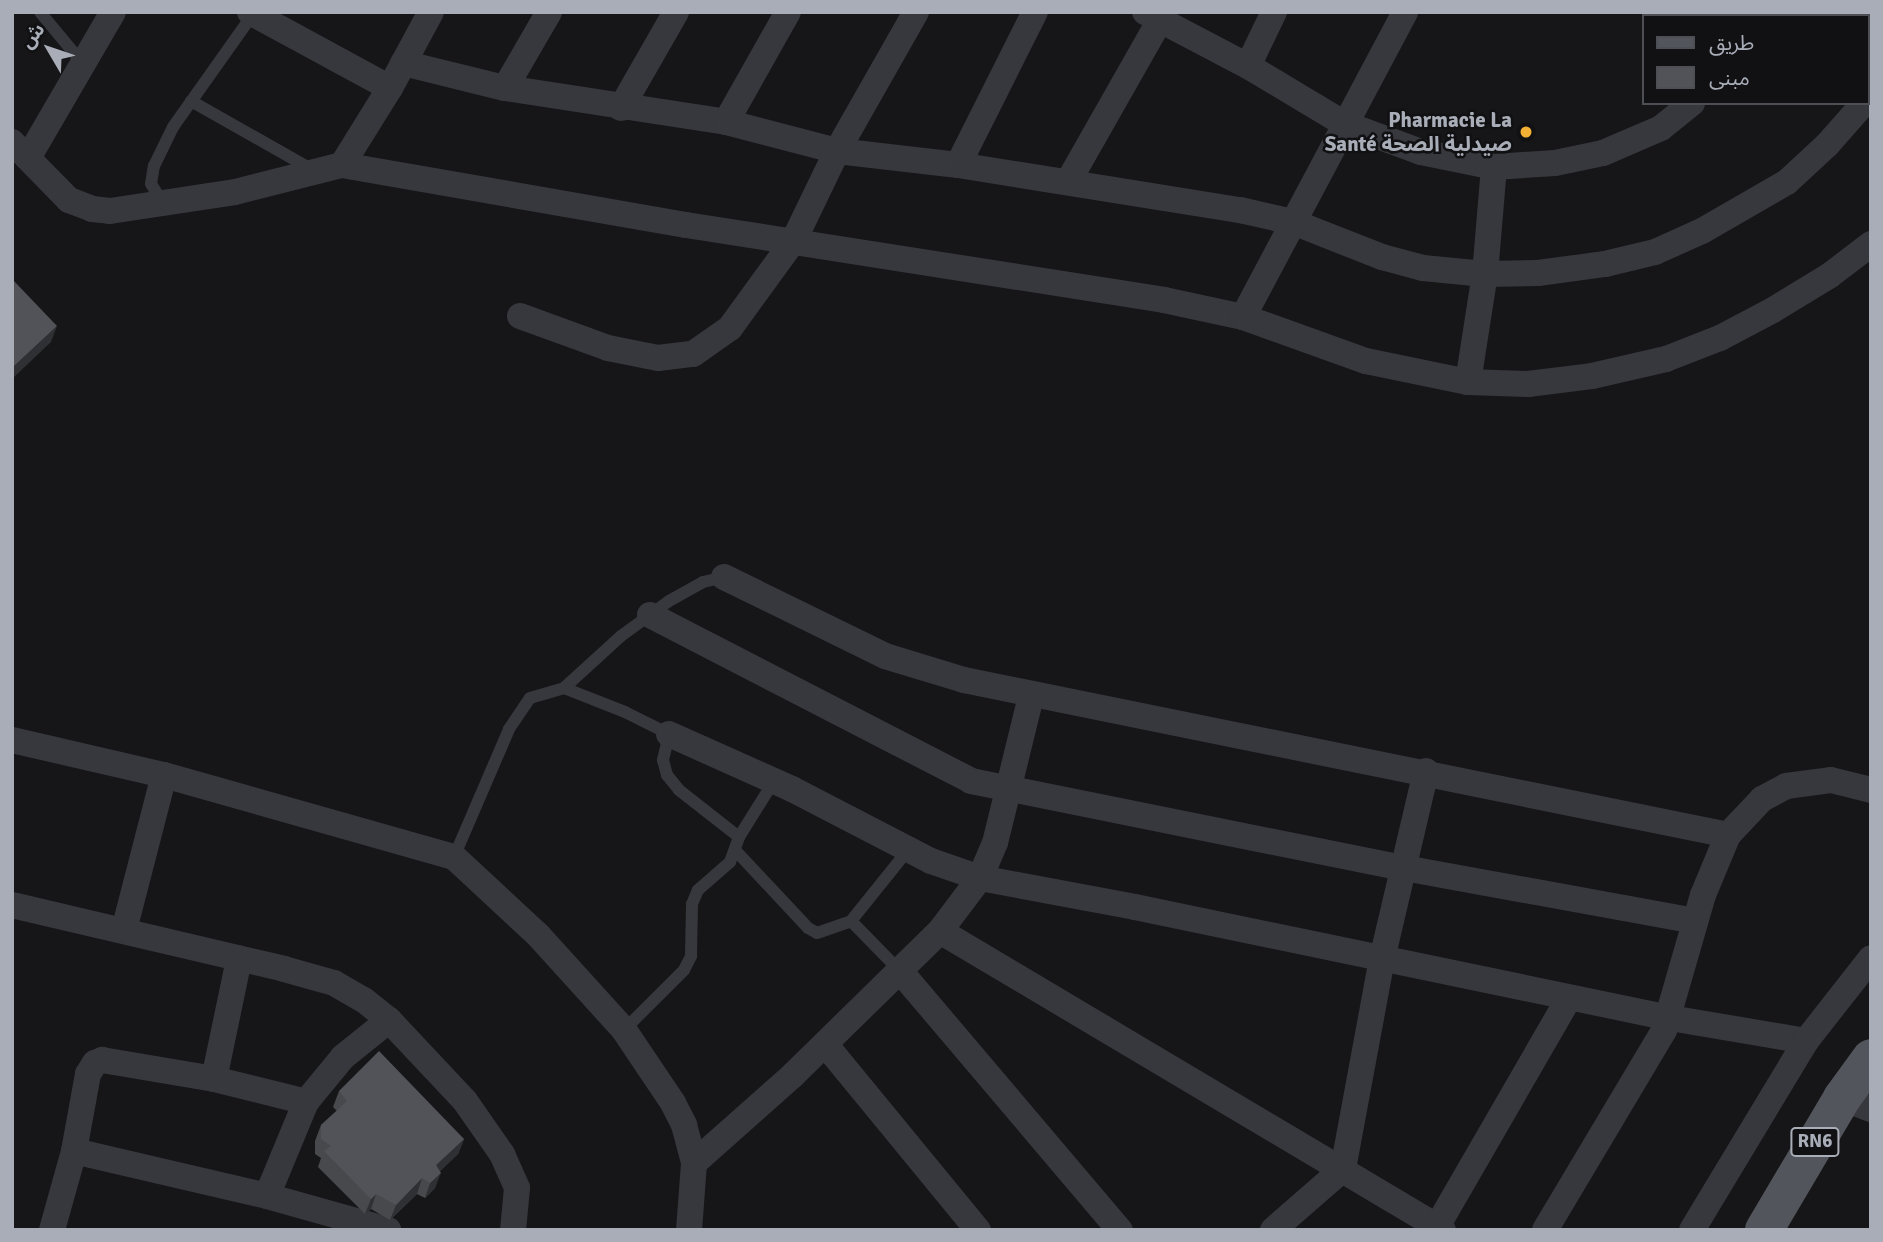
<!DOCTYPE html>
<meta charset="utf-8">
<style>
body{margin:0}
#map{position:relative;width:1883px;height:1242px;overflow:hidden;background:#161618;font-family:Signika,"Noto Sans Arabic",sans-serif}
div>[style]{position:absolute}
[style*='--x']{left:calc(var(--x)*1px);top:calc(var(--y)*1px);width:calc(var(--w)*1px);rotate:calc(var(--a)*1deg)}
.lane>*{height:12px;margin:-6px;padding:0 6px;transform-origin:6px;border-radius:6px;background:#37383d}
.street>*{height:26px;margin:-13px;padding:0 13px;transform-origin:13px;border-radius:13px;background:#37383d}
.primary>*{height:38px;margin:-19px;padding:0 19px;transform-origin:19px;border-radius:19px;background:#53555c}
.wall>*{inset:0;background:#47494d}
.shaded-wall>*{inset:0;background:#2f3033}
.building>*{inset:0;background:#525359}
.dots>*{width:19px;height:19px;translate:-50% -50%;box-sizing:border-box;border:4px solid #111113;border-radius:50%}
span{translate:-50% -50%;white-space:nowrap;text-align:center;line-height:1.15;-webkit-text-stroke:5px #111113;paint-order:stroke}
.shield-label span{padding:2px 5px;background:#111113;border:2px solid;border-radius:5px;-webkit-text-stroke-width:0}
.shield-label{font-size:19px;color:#a8adb8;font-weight:700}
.poi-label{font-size:21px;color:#a8adb8;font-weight:700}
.right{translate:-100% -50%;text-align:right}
.frame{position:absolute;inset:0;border:14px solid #a8adb8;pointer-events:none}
.legend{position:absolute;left:1642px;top:14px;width:228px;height:91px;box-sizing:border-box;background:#111113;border:2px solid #4d4f55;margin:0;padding:9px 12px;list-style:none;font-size:21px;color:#a8adb8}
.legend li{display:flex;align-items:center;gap:14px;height:35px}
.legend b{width:35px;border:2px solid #4d4f55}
.north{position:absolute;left:14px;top:14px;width:70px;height:70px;-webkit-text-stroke:5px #111113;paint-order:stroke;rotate:309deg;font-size:19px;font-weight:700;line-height:28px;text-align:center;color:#a8adb8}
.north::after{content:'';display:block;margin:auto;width:24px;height:32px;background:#a8adb8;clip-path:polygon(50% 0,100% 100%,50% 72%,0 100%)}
</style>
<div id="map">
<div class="lane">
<i style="--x:40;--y:12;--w:69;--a:50.3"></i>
<i style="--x:191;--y:101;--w:140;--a:29.5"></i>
<i style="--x:163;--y:203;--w:22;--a:-122"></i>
<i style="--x:151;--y:184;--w:18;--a:-81"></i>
<i style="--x:154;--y:166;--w:43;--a:-64"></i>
<i style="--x:173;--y:127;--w:138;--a:-54.7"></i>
<i style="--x:564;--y:688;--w:77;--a:-42.4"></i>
<i style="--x:621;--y:636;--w:59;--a:-36.1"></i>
<i style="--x:669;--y:601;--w:39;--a:-29"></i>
<i style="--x:703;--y:582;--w:22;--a:-13"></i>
<i style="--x:736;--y:851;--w:105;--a:46.9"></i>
<i style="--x:808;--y:928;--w:10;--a:29"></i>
<i style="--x:817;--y:933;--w:36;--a:-19"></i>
<i style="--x:851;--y:921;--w:91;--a:-51.2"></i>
<i style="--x:454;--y:857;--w:139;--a:-66.7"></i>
<i style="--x:509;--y:729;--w:37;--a:-56"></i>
<i style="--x:530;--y:698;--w:35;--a:-16"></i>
<i style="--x:564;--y:688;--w:66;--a:21.5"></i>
<i style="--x:625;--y:712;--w:49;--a:26.6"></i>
<i style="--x:669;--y:734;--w:27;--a:103"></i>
<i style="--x:663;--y:760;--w:16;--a:75"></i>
<i style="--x:667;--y:775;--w:19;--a:51"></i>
<i style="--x:679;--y:790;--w:76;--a:38.1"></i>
<i style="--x:851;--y:921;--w:70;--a:45.6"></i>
<i style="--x:624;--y:1030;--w:85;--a:-45"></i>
<i style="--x:684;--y:970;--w:16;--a:-63"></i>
<i style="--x:691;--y:956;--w:52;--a:-88.9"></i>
<i style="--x:692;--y:904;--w:15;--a:-67"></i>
<i style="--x:698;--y:890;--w:43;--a:-41.2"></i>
<i style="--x:730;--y:862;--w:27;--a:-70"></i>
<i style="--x:739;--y:837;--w:66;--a:-58"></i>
</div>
<div class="street">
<i style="--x:250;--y:12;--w:159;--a:28.5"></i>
<i style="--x:1145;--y:12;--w:116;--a:27.7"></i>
<i style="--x:1248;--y:66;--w:113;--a:30.9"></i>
<i style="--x:1345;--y:124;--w:81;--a:20.2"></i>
<i style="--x:1421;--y:152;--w:75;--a:11.6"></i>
<i style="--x:1494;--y:167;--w:61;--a:-3.8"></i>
<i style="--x:1555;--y:163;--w:49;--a:-11.8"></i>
<i style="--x:1603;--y:153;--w:63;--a:-23.3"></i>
<i style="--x:1661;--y:128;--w:40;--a:-39"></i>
<i style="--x:1780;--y:16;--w:4;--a:-63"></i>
<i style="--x:403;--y:63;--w:105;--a:13.8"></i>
<i style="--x:505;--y:88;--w:224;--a:8.7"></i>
<i style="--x:726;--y:122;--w:115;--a:14.6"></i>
<i style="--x:837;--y:151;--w:122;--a:6.6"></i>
<i style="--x:958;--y:165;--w:286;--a:9.1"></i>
<i style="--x:1240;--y:210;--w:54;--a:12.8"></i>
<i style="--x:1293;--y:222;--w:96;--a:21.5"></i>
<i style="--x:1382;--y:257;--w:42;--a:15"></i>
<i style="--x:1423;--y:268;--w:62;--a:5.5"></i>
<i style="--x:1485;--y:274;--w:53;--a:-1.1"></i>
<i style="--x:1538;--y:273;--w:68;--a:-7.7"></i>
<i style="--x:1605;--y:264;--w:51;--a:-13.5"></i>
<i style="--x:1655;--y:252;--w:51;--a:-24.1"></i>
<i style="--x:1702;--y:231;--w:98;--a:-30"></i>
<i style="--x:1787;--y:182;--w:54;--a:-42.8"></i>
<i style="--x:1827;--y:145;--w:56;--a:-48.6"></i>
<i style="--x:1248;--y:66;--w:60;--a:-64.3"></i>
<i style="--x:505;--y:88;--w:88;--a:-59.9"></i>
<i style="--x:621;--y:108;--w:111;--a:-60.2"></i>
<i style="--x:726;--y:122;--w:126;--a:-60.6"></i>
<i style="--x:12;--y:142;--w:81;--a:45.5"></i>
<i style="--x:69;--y:200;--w:25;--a:21"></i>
<i style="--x:92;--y:209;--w:18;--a:6"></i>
<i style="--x:110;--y:211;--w:126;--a:-8.6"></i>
<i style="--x:235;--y:192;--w:110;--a:-14.2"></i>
<i style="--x:342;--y:165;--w:349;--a:9.9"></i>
<i style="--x:686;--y:225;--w:484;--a:8.9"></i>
<i style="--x:1164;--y:300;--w:81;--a:12.1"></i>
<i style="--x:1243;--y:317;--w:131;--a:19.7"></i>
<i style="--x:1366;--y:361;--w:104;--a:11.6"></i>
<i style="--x:1468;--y:382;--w:60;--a:1.9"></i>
<i style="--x:1528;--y:384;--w:64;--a:-7.1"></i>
<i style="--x:1592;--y:376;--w:76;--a:-12.9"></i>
<i style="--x:1666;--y:359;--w:58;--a:-21.3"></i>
<i style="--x:1720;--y:338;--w:60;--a:-27.8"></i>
<i style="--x:1773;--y:310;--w:66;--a:-31.3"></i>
<i style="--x:1829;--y:276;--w:53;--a:-37.3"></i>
<i style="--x:28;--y:158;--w:169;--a:-59.8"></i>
<i style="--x:342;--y:165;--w:91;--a:-58.1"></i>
<i style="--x:390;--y:88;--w:86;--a:-61.7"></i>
<i style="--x:958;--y:165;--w:171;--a:-63.3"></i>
<i style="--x:1068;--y:182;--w:186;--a:-60.4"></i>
<i style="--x:520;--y:316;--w:94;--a:20"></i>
<i style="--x:608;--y:348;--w:51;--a:11.3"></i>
<i style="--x:658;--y:358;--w:35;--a:-7"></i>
<i style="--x:693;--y:354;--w:45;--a:-35.1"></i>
<i style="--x:730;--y:328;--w:109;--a:-54"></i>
<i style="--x:794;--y:240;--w:99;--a:-64.2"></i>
<i style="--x:837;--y:151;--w:160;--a:-60.4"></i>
<i style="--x:1243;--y:317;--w:345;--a:-62"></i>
<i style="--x:1468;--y:382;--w:109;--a:-81.1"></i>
<i style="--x:1485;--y:274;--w:107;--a:-85.2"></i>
<i style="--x:724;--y:577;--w:179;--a:26.1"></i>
<i style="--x:885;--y:656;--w:83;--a:16.9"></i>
<i style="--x:964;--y:680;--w:780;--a:11.47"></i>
<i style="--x:650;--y:615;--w:361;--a:27.3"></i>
<i style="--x:971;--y:781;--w:442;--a:11.4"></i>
<i style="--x:1404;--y:868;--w:296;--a:10.3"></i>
<i style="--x:669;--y:734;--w:135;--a:24.1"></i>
<i style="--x:792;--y:789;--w:157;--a:27.4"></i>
<i style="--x:931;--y:861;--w:52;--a:19.1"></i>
<i style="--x:980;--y:878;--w:158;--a:10.6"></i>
<i style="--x:1135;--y:907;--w:546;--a:11.72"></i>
<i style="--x:1670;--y:1018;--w:138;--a:9.6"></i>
<i style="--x:12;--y:740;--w:156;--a:13"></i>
<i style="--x:164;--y:775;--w:301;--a:15.8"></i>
<i style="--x:454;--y:857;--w:115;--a:42.9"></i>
<i style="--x:538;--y:935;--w:128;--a:47.8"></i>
<i style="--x:624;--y:1030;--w:88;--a:56.1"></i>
<i style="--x:673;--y:1103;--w:25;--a:63"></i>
<i style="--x:684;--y:1125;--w:39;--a:75"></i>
<i style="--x:12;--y:905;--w:279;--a:13.2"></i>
<i style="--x:284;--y:969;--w:52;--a:15.6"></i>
<i style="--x:334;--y:983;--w:34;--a:30"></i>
<i style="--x:364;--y:1000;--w:32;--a:39"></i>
<i style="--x:389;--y:1020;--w:111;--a:46.8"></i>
<i style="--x:465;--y:1101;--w:65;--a:55.1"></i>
<i style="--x:502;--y:1154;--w:37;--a:66"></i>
<i style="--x:517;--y:1188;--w:42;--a:95.4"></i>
<i style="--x:124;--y:930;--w:160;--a:-75.5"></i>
<i style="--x:940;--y:931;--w:585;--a:30.73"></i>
<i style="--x:900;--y:971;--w:340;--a:49.7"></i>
<i style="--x:825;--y:1044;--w:241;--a:50.6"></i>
<i style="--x:214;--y:1079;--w:123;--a:-78.2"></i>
<i style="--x:1842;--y:1098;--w:31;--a:21"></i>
<i style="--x:74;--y:1151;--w:198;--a:13.1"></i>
<i style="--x:267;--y:1196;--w:126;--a:15.7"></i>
<i style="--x:267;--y:1196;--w:102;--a:-67.5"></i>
<i style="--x:306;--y:1102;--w:58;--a:-50.6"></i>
<i style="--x:343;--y:1057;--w:59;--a:-38.8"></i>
<i style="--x:52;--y:1230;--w:82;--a:-74.4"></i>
<i style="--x:74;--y:1151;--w:78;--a:-79.7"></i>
<i style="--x:88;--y:1074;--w:13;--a:-58"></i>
<i style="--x:95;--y:1063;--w:8;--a:-23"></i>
<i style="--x:102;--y:1060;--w:114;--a:9.6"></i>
<i style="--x:214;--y:1079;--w:95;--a:14"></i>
<i style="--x:689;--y:1230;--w:67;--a:-85.7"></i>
<i style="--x:694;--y:1163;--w:132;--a:-41.6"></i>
<i style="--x:793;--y:1075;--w:206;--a:-44.4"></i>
<i style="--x:940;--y:931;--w:66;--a:-53"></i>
<i style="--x:980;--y:878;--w:38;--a:-67"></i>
<i style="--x:995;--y:843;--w:151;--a:-76.2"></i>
<i style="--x:1273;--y:1230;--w:93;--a:-41.1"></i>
<i style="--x:1343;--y:1169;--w:214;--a:-79.5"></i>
<i style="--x:1382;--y:959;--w:193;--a:-76.8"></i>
<i style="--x:1435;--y:1230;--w:268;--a:-60"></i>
<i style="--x:1545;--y:1230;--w:233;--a:-59.2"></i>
<i style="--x:1664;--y:1030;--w:141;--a:-73.9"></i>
<i style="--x:1703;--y:895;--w:65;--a:-67.4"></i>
<i style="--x:1728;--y:835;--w:50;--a:-46.6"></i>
<i style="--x:1762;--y:799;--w:27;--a:-28"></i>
<i style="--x:1786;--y:786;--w:45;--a:-7.6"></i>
<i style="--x:1831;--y:780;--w:41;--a:14"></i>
<i style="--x:1692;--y:1230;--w:221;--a:-58.9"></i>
<i style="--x:1806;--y:1041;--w:105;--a:-51.9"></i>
</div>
<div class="primary">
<i style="--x:1764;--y:1230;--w:153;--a:-59.4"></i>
<i style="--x:1842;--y:1098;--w:49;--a:-54.1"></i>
</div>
<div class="wall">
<i style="clip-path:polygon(339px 1091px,464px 1139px,458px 1154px,440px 1171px,435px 1188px,425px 1198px,417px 1194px,390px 1220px,371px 1209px,365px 1214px,318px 1167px,321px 1158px,315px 1154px,315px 1141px,321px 1125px,337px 1111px,333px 1107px)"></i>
</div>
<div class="shaded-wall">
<i style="clip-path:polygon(57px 326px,51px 342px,12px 379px,12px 368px)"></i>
<i style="clip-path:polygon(464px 1139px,458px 1154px,430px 1181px,436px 1165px)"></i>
<i style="clip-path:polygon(441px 1173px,435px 1188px,425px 1198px,430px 1183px)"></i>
<i style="clip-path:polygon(422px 1178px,417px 1194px,390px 1220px,396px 1205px)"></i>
<i style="clip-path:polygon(376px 1194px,371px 1209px,365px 1214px,371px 1199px)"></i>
</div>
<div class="building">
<i style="clip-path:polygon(12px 279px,57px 326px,12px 368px)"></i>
<i style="clip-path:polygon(379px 1051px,464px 1139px,436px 1165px,441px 1173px,430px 1183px,422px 1178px,396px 1205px,376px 1194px,371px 1199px,324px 1151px,331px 1146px,321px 1139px,321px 1125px,347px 1101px,339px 1091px)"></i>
</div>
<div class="dots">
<i style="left:1526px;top:132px;background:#f2b134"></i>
</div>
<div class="shield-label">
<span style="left:1815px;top:1142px">RN6</span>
</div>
<div class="poi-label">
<span class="right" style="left:1512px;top:132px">Pharmacie La<br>Santé صيدلية الصحة</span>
</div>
<div class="frame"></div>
<ul class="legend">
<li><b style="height:9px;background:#53555c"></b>طريق</li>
<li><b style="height:19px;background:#525359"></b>مبنى</li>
</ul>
<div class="north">ش</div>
</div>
